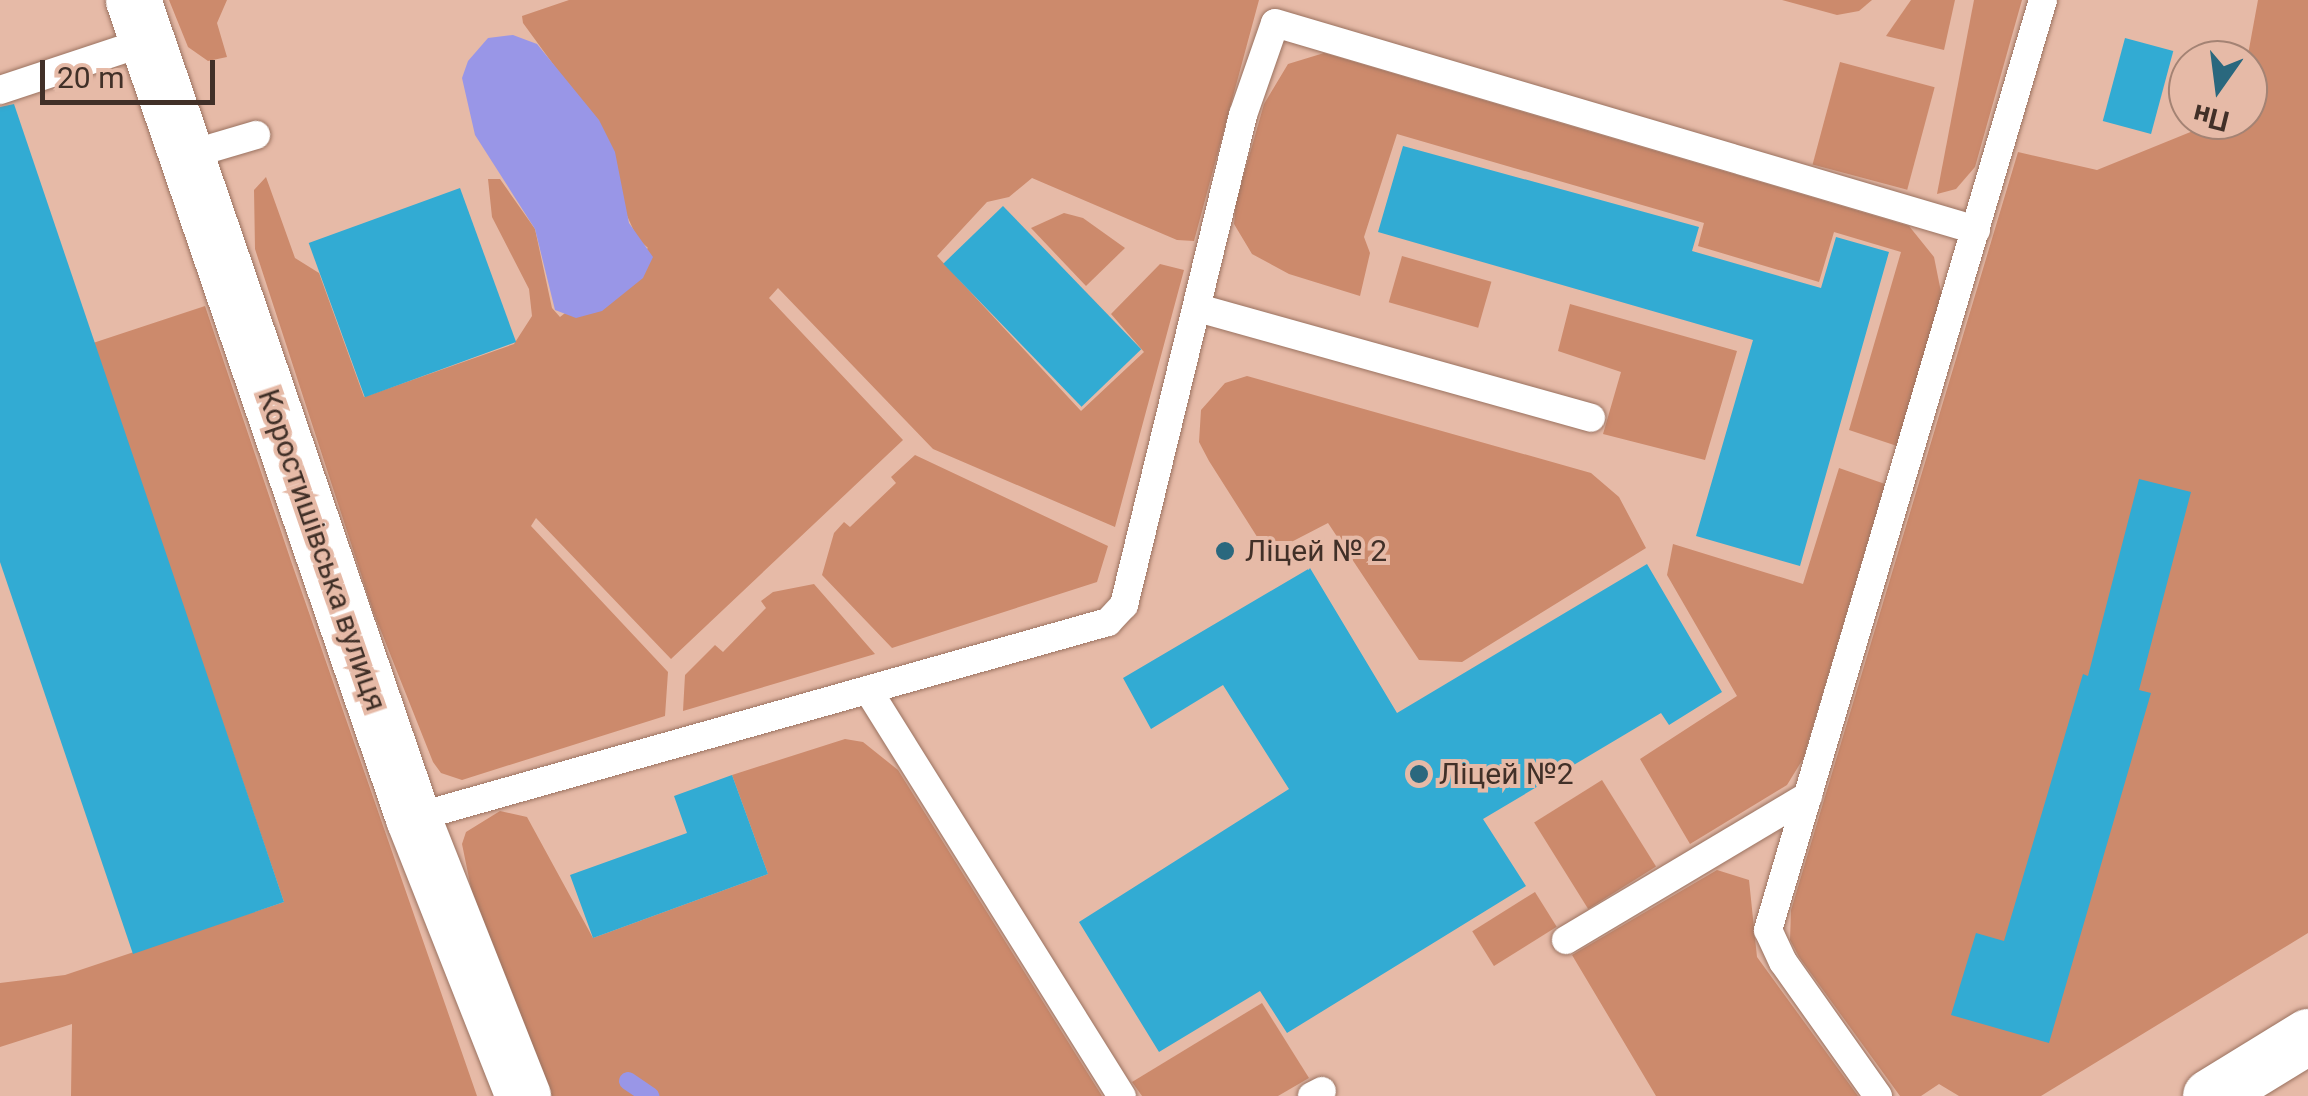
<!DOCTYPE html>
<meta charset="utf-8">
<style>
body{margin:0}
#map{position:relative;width:2308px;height:1096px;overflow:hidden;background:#e6baa7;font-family:Roboto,sans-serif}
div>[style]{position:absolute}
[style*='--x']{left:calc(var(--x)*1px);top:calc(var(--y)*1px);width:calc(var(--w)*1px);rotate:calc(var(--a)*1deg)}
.green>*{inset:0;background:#cc8a6c;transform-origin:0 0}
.water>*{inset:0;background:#9996e7}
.stream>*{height:18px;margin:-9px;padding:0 9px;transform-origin:9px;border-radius:9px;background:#9996e7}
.building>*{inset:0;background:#32abd3;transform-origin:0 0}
.roads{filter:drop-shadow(0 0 2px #9a7260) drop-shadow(0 0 2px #9a7260)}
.lane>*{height:28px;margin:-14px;padding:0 14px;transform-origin:14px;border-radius:14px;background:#fff}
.secondary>*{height:55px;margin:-27.5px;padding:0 27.5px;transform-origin:27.5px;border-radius:27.5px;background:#fff}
.dots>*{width:28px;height:28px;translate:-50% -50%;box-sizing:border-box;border:5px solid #e6baa7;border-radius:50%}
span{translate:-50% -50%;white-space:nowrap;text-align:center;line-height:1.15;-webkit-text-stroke:8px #e6baa7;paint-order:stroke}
.street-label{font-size:30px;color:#413028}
.poi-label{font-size:30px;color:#413028}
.left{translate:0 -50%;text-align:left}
.north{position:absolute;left:2168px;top:40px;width:100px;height:100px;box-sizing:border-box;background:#e6baa7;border:2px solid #a48374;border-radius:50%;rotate:194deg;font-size:28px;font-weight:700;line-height:40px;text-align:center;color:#413028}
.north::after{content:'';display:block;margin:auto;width:35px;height:45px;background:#2a687e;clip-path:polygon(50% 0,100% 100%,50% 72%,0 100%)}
.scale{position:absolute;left:40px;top:60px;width:175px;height:45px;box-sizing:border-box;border:5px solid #413028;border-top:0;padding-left:12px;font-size:30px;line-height:35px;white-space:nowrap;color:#413028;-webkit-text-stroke:8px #e6baa7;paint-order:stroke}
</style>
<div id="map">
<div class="green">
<i style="clip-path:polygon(169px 0,227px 0,217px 23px,227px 57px,208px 61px,188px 47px)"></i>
<i style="clip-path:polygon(569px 0,1259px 0,1194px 241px,1177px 240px,1032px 178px,1009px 197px,987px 202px,937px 256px,1081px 411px,1144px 352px,1111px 314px,1160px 264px,1184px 270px,1115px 527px,933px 449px,778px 288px,769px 298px,903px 440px,671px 659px,536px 518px,531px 526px,668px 672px,665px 716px,462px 780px,441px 773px,433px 762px,373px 611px,255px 249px,254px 190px,266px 177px,295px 258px,319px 273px,364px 397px,514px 344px,532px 316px,529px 289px,492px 217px,488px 179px,500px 179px,535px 229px,552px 308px,560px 317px,648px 248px,637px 238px,569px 86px,523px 23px,522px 16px)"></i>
<i style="clip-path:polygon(1782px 0,1872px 0,1859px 11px,1837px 15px)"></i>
<i style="clip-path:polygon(1911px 0,1955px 0,1944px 50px,1886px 36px)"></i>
<i style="clip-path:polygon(1974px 0,2022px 0,1975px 167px,1956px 189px,1937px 194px)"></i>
<i style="clip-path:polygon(2258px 0,2308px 0,2308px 933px,2041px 1096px,1959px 1096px,1939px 1084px,1921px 1096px,1900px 1096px,1799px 957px,1790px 940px,1791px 910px,2018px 152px,2097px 170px,2220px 120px,2248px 120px,2247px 60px)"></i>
<i style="clip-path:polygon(1324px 53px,1909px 226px,1934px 257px,1942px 297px,1897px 446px,1849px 430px,1901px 252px,1834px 232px,1819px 282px,1698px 246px,1704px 223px,1397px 134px,1364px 237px,1370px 253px,1360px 296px,1289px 274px,1252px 254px,1234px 224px,1236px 202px,1264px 104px,1288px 64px)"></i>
<i style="left:1840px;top:62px;width:98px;height:106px;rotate:15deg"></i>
<i style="clip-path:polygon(1064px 213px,1083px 218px,1125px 248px,1086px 286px,1031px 228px)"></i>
<i style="left:1402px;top:256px;width:93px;height:48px;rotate:16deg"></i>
<i style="clip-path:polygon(1570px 304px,1737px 351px,1705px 460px,1603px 434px,1621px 372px,1558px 351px)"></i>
<i style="clip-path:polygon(205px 306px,292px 564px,477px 1096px,71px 1096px,72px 1024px,0 1047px,0 983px,65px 975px,284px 902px,93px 343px)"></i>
<i style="clip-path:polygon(1247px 376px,1591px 473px,1619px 497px,1646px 548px,1462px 662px,1419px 660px,1328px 523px,1268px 554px,1209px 461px,1199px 442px,1201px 410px,1225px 383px)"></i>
<i style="clip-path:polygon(915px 455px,1108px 546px,1097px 582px,892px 648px,822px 575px,834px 533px,844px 522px,850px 527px,896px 483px,891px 477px)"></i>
<i style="clip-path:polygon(1839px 468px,1885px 484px,1803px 759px,1787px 785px,1690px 844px,1640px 759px,1737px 696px,1667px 575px,1673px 544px,1803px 584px)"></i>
<i style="clip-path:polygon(814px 584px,875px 654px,683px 711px,685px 675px,715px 645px,723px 652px,766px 608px,761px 601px,773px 592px)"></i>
<i style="clip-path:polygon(845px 739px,863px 742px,898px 770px,1102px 1096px,538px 1096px,471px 888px,462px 844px,466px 832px,500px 811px,527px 817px,593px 938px,768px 874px,732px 775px)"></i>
<i style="left:1602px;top:780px;width:102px;height:80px;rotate:58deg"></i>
<i style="clip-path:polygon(1717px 870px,1749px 880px,1757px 957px,1858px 1096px,1656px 1096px,1572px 955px)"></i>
<i style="left:1535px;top:892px;width:41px;height:74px;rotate:58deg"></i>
<i style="clip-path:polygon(1262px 1003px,1309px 1078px,1278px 1096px,1142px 1096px,1132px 1082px)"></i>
</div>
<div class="water">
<i style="clip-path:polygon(513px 35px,537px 44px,599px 120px,615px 152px,629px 223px,653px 257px,643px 278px,602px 311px,576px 318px,555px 310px,535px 229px,475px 135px,462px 78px,468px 61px,488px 38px)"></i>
</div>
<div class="stream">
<i style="--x:628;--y:1081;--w:27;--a:34"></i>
</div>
<div class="building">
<i style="left:2125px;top:38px;width:50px;height:86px;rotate:15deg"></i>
<i style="clip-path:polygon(14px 104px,284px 902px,133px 954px,0 562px,0 107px)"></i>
<i style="clip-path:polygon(1403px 146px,1699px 227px,1692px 251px,1821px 288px,1836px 237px,1889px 252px,1800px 566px,1696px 536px,1753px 340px,1378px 232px)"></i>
<i style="left:460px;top:188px;width:164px;height:161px;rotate:70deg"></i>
<i style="left:1003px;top:206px;width:199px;height:83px;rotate:46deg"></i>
<i style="clip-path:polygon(2139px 479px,2191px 492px,2139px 690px,2151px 693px,2049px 1043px,1951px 1015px,1976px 933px,2004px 941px,2083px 674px,2088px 676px)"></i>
<i style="clip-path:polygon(1647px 564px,1722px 692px,1669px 725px,1661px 713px,1483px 819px,1526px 886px,1287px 1033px,1260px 991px,1159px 1052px,1079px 922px,1289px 789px,1223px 685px,1151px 729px,1123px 678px,1310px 568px,1397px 713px)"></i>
<i style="clip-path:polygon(732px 775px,768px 874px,593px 938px,570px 875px,687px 833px,674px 796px)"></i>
</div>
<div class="roads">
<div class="lane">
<i style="--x:0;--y:90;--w:156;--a:-18.3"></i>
<i style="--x:188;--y:155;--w:71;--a:-16.4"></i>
<i style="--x:1198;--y:308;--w:408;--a:15.6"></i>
<i style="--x:868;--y:690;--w:479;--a:58"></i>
<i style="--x:413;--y:818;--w:722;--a:-15.75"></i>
<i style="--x:1108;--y:622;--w:23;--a:-47"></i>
<i style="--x:1124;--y:605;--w:504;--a:-76.35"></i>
<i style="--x:1243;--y:115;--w:97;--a:-70.8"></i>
<i style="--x:1275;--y:23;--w:731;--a:16.45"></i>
<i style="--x:1566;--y:940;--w:282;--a:-30.8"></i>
<i style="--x:1312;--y:1096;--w:11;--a:-27"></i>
<i style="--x:1878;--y:1096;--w:164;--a:-125.3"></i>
<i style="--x:1783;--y:962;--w:35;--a:-115"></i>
<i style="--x:1768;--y:930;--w:970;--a:-73.53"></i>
</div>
<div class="secondary">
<i style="--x:133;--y:0;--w:865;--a:71.1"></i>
<i style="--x:413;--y:818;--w:299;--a:68.4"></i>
<i style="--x:2210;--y:1096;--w:115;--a:-31.5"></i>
</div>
</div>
<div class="dots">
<i style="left:1225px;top:551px;background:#2a687e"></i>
<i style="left:1419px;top:774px;background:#2a687e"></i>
</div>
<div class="street-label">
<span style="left:322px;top:550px;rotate:71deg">Коростишівська вулиця</span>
</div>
<div class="poi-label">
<span class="left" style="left:1245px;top:551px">Ліцей № 2</span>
<span class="left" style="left:1439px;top:774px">Ліцей №2</span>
</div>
<div class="north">Пн</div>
<div class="scale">20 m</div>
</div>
